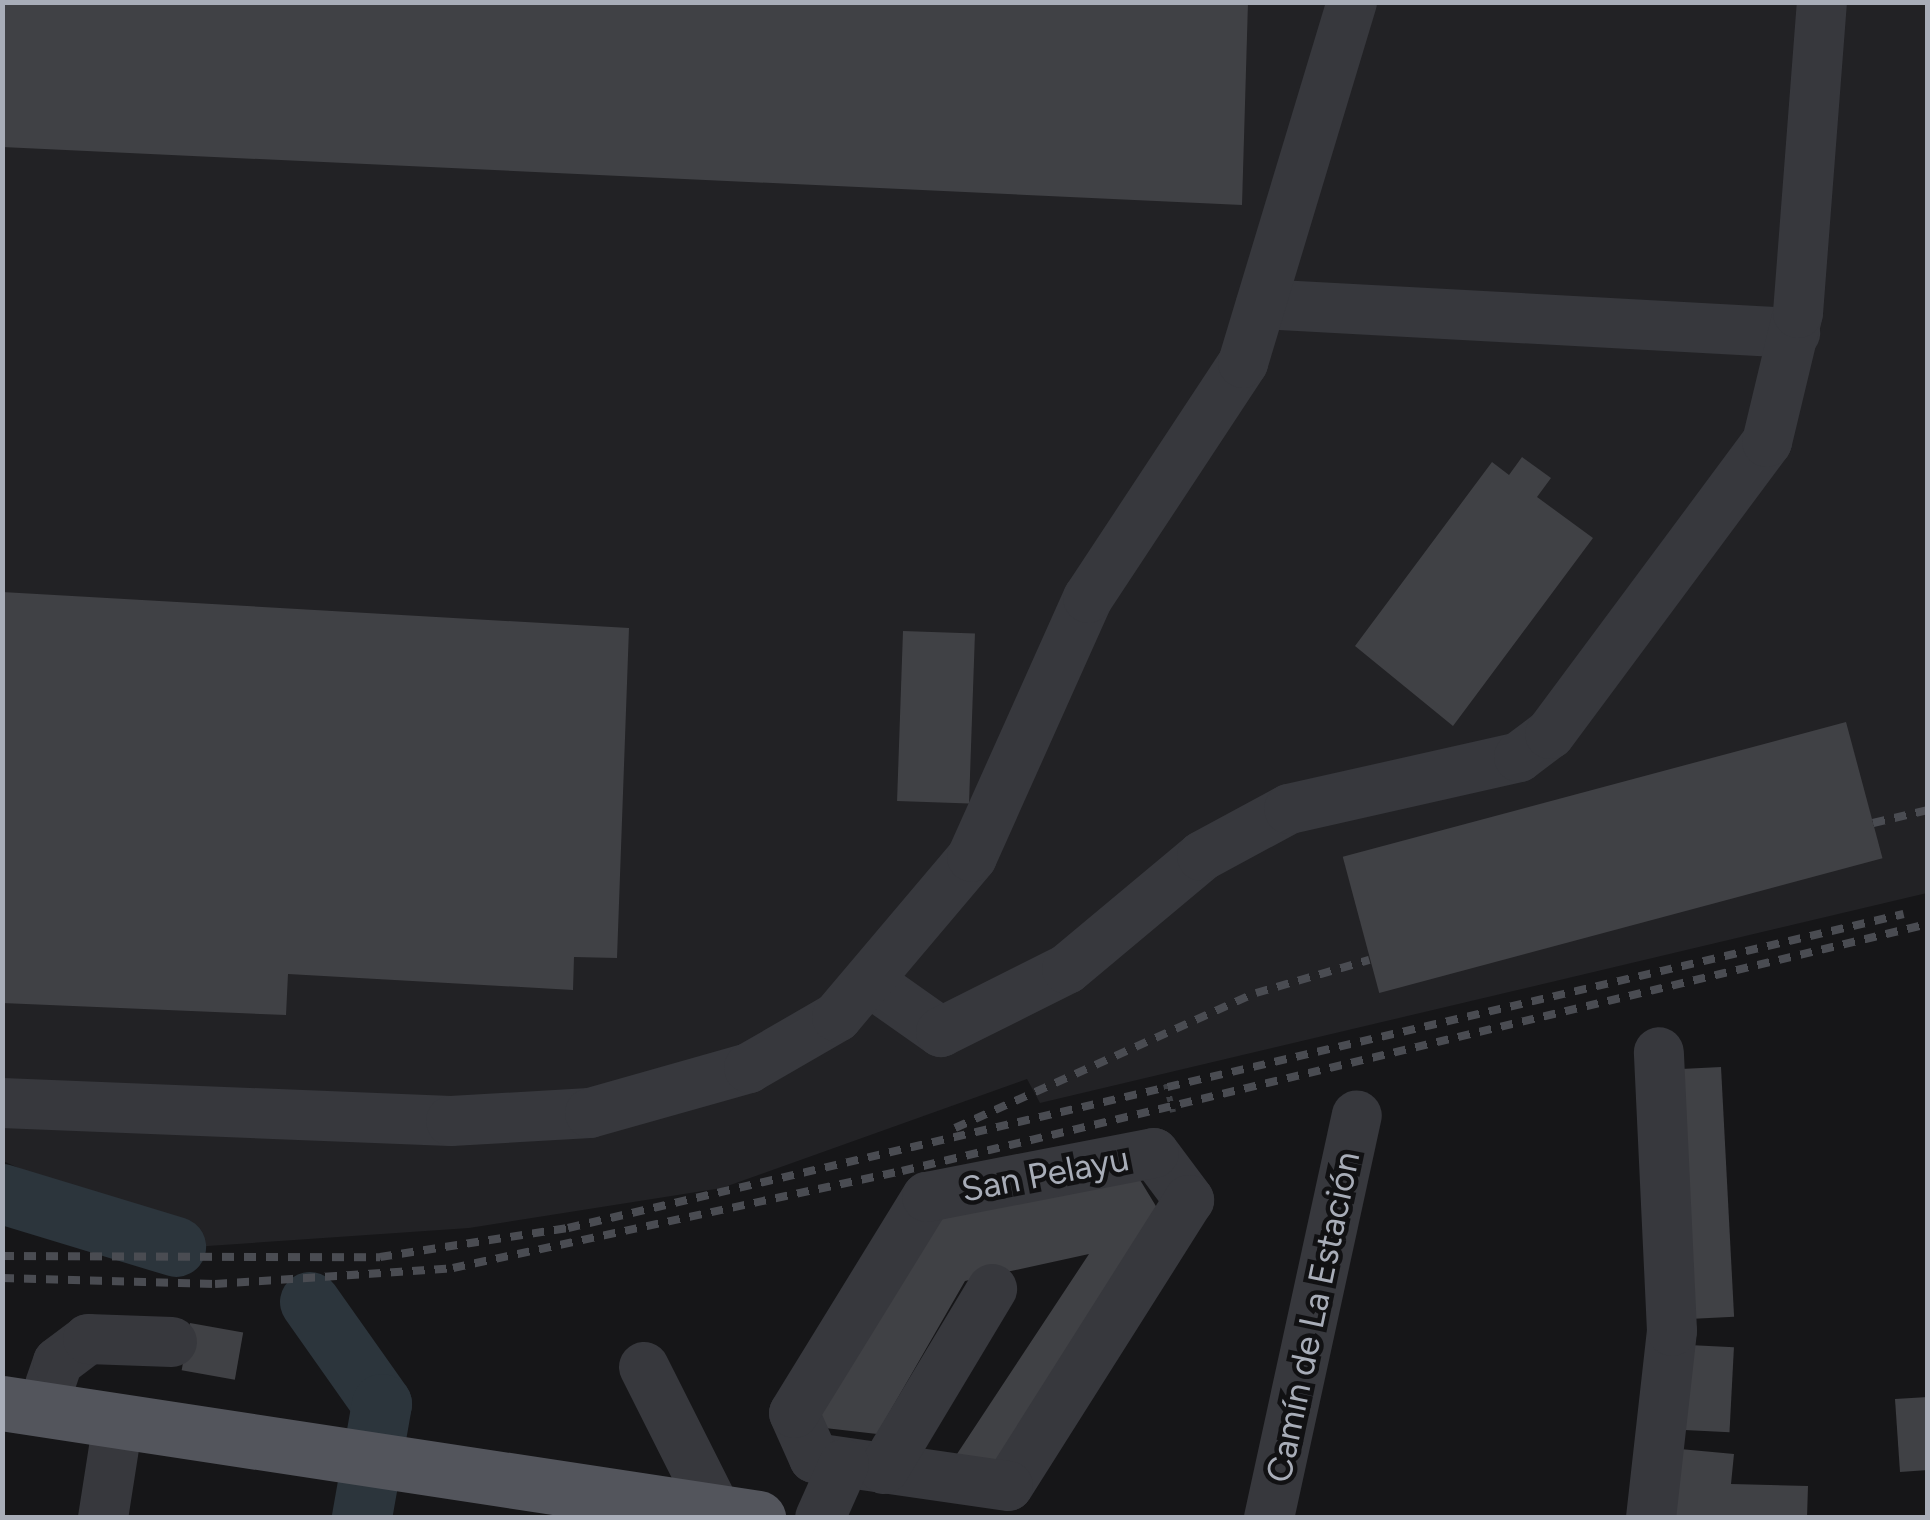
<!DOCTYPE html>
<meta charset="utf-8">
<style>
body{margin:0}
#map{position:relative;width:1930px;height:1520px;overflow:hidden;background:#161618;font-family:Figtree,sans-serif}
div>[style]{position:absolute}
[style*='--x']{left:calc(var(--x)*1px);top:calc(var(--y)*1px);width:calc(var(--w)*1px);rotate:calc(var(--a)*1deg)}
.built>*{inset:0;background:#222225}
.river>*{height:60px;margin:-30px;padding:0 30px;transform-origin:30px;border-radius:30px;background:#2c353c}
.building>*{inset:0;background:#404145;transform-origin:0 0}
.path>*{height:6px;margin-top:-3px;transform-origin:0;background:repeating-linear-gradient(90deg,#3d3f44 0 5px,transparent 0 13px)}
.minor>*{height:50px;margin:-25px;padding:0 25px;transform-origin:25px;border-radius:25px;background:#37383d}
.major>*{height:55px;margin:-27.5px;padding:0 27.5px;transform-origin:27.5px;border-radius:27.5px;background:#53555c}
.rail>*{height:8px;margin-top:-4px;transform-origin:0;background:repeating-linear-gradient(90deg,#4a4c52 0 12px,transparent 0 22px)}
span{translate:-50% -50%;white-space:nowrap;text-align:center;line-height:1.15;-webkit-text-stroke:9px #111113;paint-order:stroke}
.street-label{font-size:35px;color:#a8adb8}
.frame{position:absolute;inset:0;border:5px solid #a8adb8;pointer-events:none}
</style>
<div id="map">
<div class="built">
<i style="clip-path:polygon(3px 3px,1927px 3px,1927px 893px,1040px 1103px,1027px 1079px,722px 1188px,469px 1228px,193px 1247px,3px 1161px)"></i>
</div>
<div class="river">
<i style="--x:2;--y:1194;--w:182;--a:16.9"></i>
<i style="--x:310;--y:1302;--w:125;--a:54.8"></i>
<i style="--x:382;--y:1404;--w:116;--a:100"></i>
</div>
<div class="building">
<i style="clip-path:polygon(2px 2px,1248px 2px,1242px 205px,2px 147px)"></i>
<i style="clip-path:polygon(1522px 457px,1551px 478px,1537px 497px,1593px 538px,1453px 726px,1355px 646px,1492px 462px,1509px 475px)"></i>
<i style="clip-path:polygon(2px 592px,629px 628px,617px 958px,574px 957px,573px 990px,288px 974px,286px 1015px,2px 1003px)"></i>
<i style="left:903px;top:631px;width:72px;height:170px;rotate:2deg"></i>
<i style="left:1846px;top:722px;width:141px;height:521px;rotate:75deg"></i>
<i style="left:1721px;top:1067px;width:250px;height:45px;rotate:87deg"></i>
<i style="clip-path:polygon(1134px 1170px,1165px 1221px,1008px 1462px,955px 1457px,1089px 1254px,965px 1281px,877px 1434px,799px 1425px,933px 1209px)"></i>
<i style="left:190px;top:1323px;width:54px;height:48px;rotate:10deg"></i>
<i style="left:1689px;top:1345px;width:45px;height:85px;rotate:3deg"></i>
<i style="clip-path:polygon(1928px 1397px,1928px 1470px,1900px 1472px,1895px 1399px)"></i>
<i style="clip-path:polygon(1680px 1449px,1734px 1454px,1731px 1484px,1808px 1486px,1807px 1518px,1673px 1518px)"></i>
</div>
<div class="path">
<i style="--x:1166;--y:1084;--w:29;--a:76"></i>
</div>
<div class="minor">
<i style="--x:1261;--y:304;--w:535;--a:3.11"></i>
<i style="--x:870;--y:982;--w:87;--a:35.2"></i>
<i style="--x:941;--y:1032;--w:141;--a:-26.6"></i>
<i style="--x:1067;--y:969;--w:176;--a:-39.9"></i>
<i style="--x:1202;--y:856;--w:99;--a:-28.4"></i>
<i style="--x:1289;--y:809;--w:236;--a:-12.7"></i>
<i style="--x:1519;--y:757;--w:39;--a:-37"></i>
<i style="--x:1550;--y:734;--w:364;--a:-53.4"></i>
<i style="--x:1767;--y:442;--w:133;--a:-76.5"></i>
<i style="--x:1798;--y:313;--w:312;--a:-85.6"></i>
<i style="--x:2;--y:1103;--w:449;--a:2.3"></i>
<i style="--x:451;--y:1121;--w:139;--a:-3.3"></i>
<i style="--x:590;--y:1113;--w:165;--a:-15.8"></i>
<i style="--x:749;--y:1068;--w:102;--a:-30.1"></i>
<i style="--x:837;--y:1017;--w:209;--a:-49.8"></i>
<i style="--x:972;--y:857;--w:284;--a:-65.9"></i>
<i style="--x:1088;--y:598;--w:282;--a:-56.6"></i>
<i style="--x:1243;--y:363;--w:377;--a:-73.2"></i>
<i style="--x:1154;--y:1153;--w:59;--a:53.3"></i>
<i style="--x:1189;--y:1200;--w:338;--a:122.3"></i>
<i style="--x:1008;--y:1486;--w:196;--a:-171.8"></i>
<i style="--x:814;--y:1458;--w:49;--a:-114"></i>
<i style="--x:794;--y:1413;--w:254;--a:-58.4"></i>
<i style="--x:927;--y:1197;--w:231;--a:-11"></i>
<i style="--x:644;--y:1367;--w:162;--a:63.3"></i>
<i style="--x:50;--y:1385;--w:24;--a:-71"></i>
<i style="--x:58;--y:1362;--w:38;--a:-37"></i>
<i style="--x:88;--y:1339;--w:84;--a:2"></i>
<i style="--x:884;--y:1469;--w:210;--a:-59"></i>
<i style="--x:103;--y:1518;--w:97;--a:-81.1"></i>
<i style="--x:820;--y:1518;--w:59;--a:-66"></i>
<i style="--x:1269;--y:1518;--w:412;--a:-77.7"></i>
<i style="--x:1651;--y:1518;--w:188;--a:-83.6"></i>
<i style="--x:1672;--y:1331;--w:279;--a:-92.7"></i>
</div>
<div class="major">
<i style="--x:2;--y:1403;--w:765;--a:8.65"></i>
</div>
<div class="rail">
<i style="--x:1873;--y:823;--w:57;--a:-13.3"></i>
<i style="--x:955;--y:1128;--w:330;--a:-24.2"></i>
<i style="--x:1256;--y:993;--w:118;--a:-16.3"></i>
<i style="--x:2;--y:1256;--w:378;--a:0.2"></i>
<i style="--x:380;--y:1257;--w:190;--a:-8.8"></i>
<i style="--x:568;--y:1228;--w:1372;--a:-13.23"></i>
<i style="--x:2;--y:1278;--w:213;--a:1.6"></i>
<i style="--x:215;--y:1284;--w:239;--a:-3.8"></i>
<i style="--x:453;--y:1268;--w:459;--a:-12.2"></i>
<i style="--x:902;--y:1171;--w:1055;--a:-13.54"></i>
</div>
<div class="street-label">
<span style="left:1045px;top:1174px;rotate:-11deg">San Pelayu</span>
<span style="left:1313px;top:1317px;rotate:-78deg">Camín de La Estación</span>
</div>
<div class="frame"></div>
</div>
